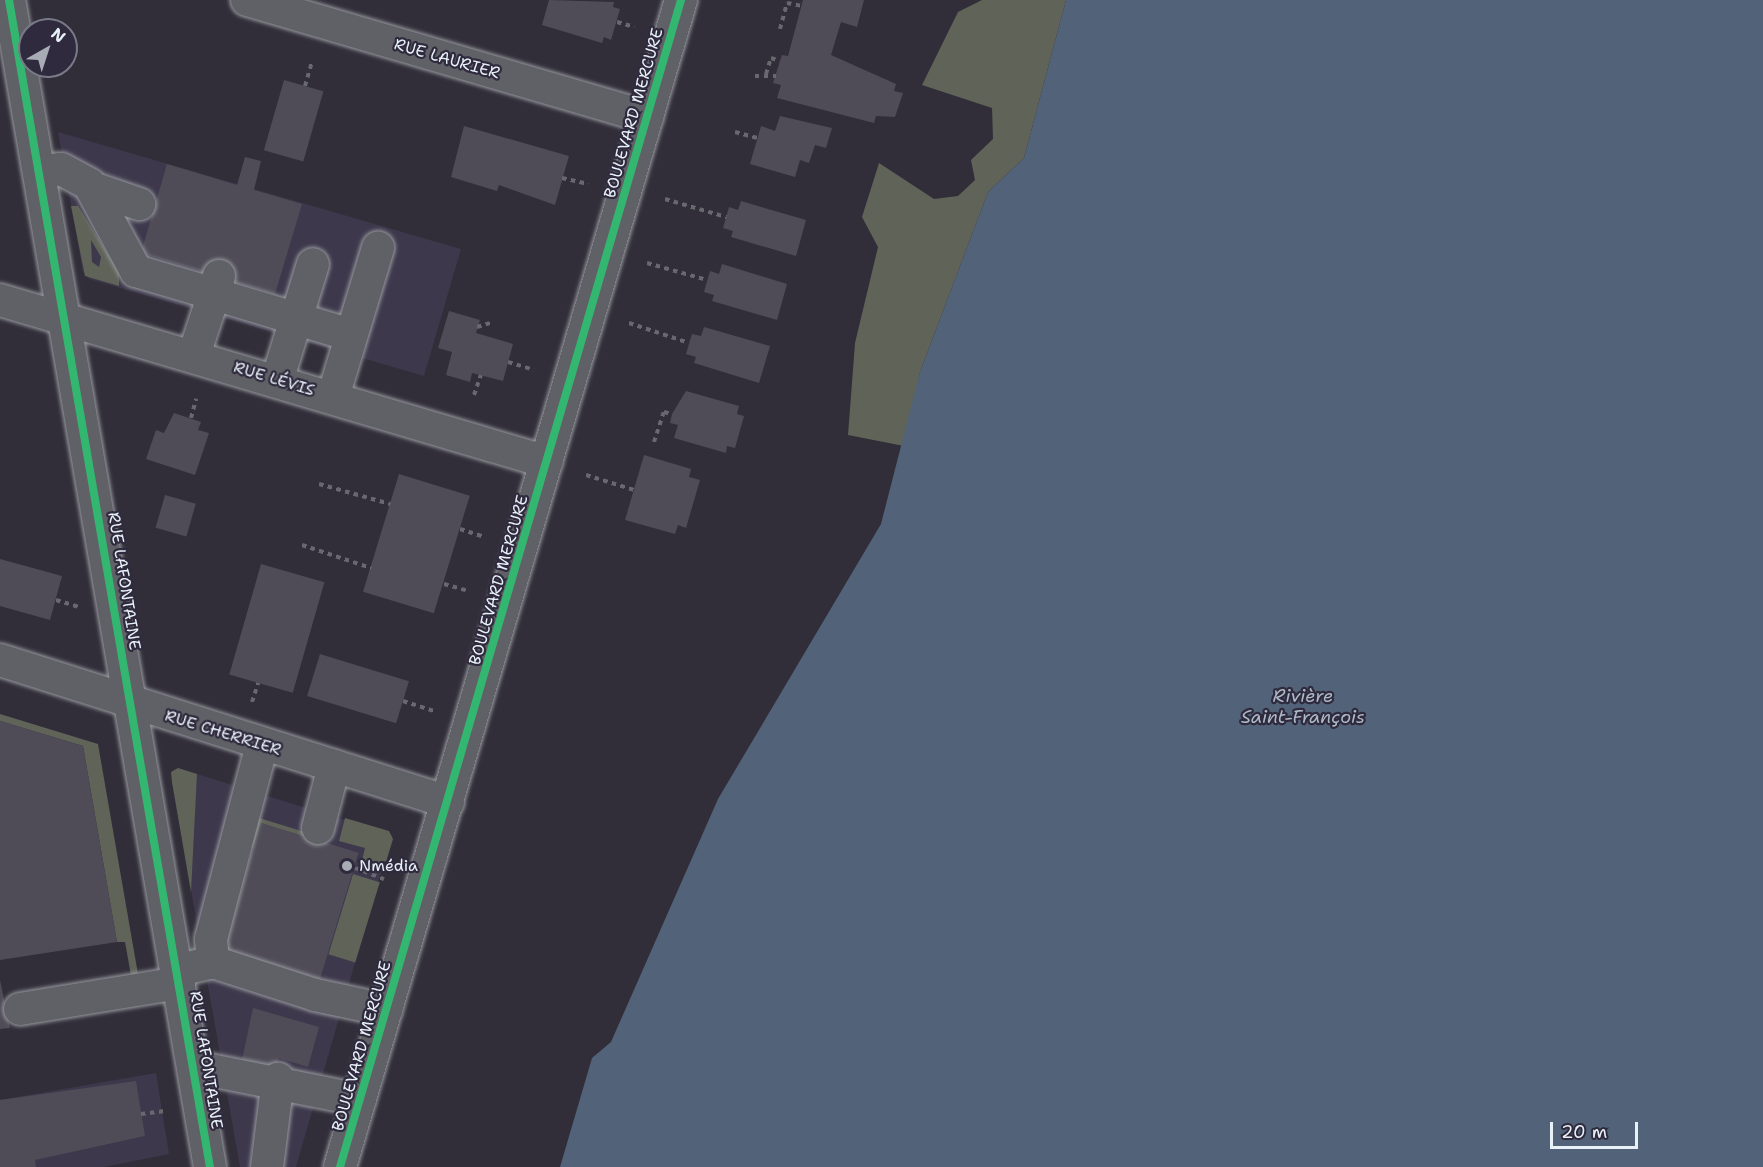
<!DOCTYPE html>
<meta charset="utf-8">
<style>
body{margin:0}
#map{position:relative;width:1763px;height:1167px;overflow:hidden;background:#312e39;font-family:"Shantell Sans",sans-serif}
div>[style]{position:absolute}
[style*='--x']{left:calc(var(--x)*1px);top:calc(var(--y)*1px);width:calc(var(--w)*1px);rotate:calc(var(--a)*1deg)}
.built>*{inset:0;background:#3d384c}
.green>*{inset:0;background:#5f6358;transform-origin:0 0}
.water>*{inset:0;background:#516279}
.building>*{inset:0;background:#4f4c57;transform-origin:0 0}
.path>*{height:4px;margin-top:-2px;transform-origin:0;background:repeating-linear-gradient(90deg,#68686f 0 4.5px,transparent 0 9px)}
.roads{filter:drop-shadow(0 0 2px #98999f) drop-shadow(0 0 2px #98999f)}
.minor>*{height:32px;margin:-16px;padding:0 16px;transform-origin:16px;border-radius:16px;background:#606067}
.cycleway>*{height:8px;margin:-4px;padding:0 4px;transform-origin:4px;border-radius:4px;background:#33b770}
.dots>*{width:16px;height:16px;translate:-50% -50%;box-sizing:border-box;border:3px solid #2f2a3d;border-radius:50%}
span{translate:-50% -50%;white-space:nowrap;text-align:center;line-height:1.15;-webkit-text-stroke:4.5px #2f2a3d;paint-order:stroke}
.street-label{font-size:16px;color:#e8f1f8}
.poi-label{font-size:16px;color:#e8f1f8}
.left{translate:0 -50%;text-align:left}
.water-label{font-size:18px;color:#adbac8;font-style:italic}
.north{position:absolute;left:18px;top:18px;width:60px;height:60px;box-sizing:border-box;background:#2f2a3d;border:2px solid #797a88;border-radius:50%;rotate:39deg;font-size:16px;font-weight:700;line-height:24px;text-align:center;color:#e8f1f8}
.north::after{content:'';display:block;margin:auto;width:21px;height:27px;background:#a8adb5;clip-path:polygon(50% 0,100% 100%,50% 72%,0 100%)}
.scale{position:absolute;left:1550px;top:1122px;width:88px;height:27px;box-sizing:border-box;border:3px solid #e8f1f8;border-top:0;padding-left:8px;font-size:18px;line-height:21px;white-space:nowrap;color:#e8f1f8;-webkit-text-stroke:4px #2f2a3d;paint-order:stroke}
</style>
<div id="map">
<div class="built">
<i style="clip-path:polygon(58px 132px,461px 249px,424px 376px,89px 279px,83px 272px)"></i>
<i style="clip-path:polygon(178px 768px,392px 835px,296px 1167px,240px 1167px,172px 782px,171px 772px)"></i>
<i style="clip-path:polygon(156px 1073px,169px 1154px,104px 1167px,0 1167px,0 1100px)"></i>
</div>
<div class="green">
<i style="clip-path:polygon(982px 0,1066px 0,1024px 158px,988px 192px,920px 372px,904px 446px,848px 435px,855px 343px,878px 247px,862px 217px,879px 163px,934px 199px,958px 196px,975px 180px,971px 160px,993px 139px,992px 108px,922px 85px,958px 12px)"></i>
<i style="clip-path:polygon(evenodd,71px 206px,78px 206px,119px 272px,119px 286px,85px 276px,71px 206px,91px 240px,101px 257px,99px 267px,92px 262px,91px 240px)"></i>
<i style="clip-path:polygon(0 714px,98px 744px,139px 980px,132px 981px,125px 942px,117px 942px,83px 746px,0 721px)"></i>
<i style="clip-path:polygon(178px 768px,197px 774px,191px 892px,172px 782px,171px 772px)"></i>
<i style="clip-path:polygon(256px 817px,324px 838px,323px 843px,261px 823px,253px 848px,247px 846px)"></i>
<i style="clip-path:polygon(345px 818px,389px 831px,393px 839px,383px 872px,361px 865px,365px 848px,339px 841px)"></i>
<i style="left:353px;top:874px;width:28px;height:84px;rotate:17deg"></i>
</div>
<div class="water">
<i style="clip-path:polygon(1066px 0,1763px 0,1763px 1167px,560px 1167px,592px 1058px,611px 1042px,718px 799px,881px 524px,920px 372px,988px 192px,1024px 158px)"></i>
</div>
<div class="building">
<i style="clip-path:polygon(549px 0,614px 2px,613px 7px,620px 9px,611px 40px,604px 37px,602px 43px,542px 25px)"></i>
<i style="clip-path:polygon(803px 0,864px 0,857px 27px,841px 22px,831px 55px,896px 84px,894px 91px,903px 93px,895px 117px,876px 116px,874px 123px,777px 98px,781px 85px,773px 83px,782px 55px,788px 56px)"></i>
<i style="left:284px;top:80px;width:41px;height:73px;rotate:16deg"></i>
<i style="clip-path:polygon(780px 116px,832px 128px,826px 148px,815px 145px,809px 163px,800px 160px,795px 177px,750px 164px,761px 126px,775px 131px)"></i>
<i style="clip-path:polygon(464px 126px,569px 156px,555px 205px,499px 185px,497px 191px,451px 177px)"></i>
<i style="clip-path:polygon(245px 157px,261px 161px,254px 190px,302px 204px,275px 294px,141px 253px,167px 164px,237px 185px)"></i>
<i style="clip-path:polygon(741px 201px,806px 220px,796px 256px,731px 237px,733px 231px,723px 228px,729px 207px,738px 210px)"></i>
<i style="clip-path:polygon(722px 264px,787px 284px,777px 320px,712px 301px,714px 295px,704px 292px,710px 271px,719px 274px)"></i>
<i style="clip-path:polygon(449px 311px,480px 320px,476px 333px,513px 344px,503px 381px,472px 373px,470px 382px,446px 375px,452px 352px,438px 348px)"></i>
<i style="clip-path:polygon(704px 327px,770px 346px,759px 383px,694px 363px,696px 357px,686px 354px,692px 334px,701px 336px)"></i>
<i style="clip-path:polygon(686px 391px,739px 406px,737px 414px,744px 416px,735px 448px,727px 446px,726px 453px,674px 438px,678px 425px,670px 423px,672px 414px)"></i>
<i style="clip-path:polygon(174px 413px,201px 422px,198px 430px,209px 433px,195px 475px,146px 459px,156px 430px,164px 433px)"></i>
<i style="clip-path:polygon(644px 455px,691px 469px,689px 477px,700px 480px,686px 528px,678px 525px,675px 534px,625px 520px)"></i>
<i style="left:399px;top:474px;width:74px;height:123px;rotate:17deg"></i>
<i style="left:165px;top:495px;width:32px;height:34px;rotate:16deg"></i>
<i style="clip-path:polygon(0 559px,62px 576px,50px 620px,0 606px)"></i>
<i style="left:261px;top:564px;width:66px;height:115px;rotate:16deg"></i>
<i style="left:320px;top:654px;width:93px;height:44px;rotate:17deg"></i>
<i style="clip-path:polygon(0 721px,83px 746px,117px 942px,0 960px)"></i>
<i style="left:261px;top:823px;width:102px;height:139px;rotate:17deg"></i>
<i style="clip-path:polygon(0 980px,10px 1028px,0 1029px)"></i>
<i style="clip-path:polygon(253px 1008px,319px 1027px,308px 1067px,279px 1058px,276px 1069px,242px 1060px)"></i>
<i style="clip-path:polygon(136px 1081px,145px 1136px,35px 1160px,36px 1167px,0 1167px,0 1100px)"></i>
</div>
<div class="path">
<i style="--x:617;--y:22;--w:18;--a:16"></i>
<i style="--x:780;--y:29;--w:27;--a:-75"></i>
<i style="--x:787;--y:3;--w:15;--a:11"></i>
<i style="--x:766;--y:74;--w:17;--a:-73"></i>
<i style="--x:771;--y:58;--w:9;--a:18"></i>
<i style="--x:755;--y:76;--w:21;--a:0"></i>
<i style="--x:305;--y:86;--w:26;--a:-74"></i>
<i style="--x:735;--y:132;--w:24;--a:15"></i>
<i style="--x:562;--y:178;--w:27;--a:13"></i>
<i style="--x:665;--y:199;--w:64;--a:16.4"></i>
<i style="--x:647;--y:263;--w:62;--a:15.8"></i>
<i style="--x:629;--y:323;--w:63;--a:18.4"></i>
<i style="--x:477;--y:327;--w:14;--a:-17"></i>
<i style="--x:508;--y:362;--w:27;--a:17"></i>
<i style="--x:474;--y:395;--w:21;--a:-71"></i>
<i style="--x:191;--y:418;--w:20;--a:-75"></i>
<i style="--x:654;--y:442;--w:32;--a:-72"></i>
<i style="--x:664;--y:412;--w:8;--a:14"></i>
<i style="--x:586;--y:475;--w:50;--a:17.4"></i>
<i style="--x:319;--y:484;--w:74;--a:15.7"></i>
<i style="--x:460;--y:529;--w:25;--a:18"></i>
<i style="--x:302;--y:545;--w:73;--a:18.4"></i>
<i style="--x:444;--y:584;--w:25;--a:16"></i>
<i style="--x:56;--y:600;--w:24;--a:17"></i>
<i style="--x:403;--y:701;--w:33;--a:18"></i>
<i style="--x:252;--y:702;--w:20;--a:-72"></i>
<i style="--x:355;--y:868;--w:31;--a:21"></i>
<i style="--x:141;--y:1114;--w:24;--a:-7"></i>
</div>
<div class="roads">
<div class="minor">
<i style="--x:9;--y:0;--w:1184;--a:80.23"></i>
<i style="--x:247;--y:0;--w:417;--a:16.3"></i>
<i style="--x:39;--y:172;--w:22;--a:-8"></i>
<i style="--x:61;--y:169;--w:32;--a:28"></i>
<i style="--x:89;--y:184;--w:99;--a:61.6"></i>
<i style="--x:136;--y:271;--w:81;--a:16.4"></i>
<i style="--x:214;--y:294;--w:64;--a:108.2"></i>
<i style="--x:92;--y:188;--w:50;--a:18.8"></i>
<i style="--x:219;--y:276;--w:19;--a:106"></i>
<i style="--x:214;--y:294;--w:143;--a:16.7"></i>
<i style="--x:0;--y:300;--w:570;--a:16.5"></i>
<i style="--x:277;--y:381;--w:122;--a:-72.9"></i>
<i style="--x:333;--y:397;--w:156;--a:-73.2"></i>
<i style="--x:0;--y:660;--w:470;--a:17.6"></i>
<i style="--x:318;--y:828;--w:64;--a:-75.5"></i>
<i style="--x:213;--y:962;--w:23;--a:-95"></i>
<i style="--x:211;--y:939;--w:202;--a:-75.3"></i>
<i style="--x:192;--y:967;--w:22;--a:-13"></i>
<i style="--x:213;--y:962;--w:107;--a:17.9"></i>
<i style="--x:315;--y:995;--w:73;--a:11.9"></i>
<i style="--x:20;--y:1009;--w:161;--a:-9.3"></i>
<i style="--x:195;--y:1067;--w:168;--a:11.3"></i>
<i style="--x:267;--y:1167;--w:89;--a:-82.9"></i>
<i style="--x:340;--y:1167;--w:1216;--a:-73.71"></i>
</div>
</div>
<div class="cycleway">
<i style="--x:9;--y:0;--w:1184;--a:80.23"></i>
<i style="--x:340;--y:1167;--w:1216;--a:-73.71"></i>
</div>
<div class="dots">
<i style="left:347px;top:866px;background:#a8adb5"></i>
</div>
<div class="street-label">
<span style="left:447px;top:59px;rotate:16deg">RUE LAURIER</span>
<span style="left:634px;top:113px;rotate:-74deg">BOULEVARD MERCURE</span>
<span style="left:274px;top:379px;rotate:17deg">RUE LÉVIS</span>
<span style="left:499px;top:580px;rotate:-74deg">BOULEVARD MERCURE</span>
<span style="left:124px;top:581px;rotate:81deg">RUE LAFONTAINE</span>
<span style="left:223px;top:733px;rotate:17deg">RUE CHERRIER</span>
<span style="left:362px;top:1046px;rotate:-74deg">BOULEVARD MERCURE</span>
<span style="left:206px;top:1060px;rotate:81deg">RUE LAFONTAINE</span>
</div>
<div class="poi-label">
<span class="left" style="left:359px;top:866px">Nmédia</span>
</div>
<div class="water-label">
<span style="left:1303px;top:707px">Rivière<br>Saint-François</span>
</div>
<div class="north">N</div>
<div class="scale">20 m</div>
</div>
